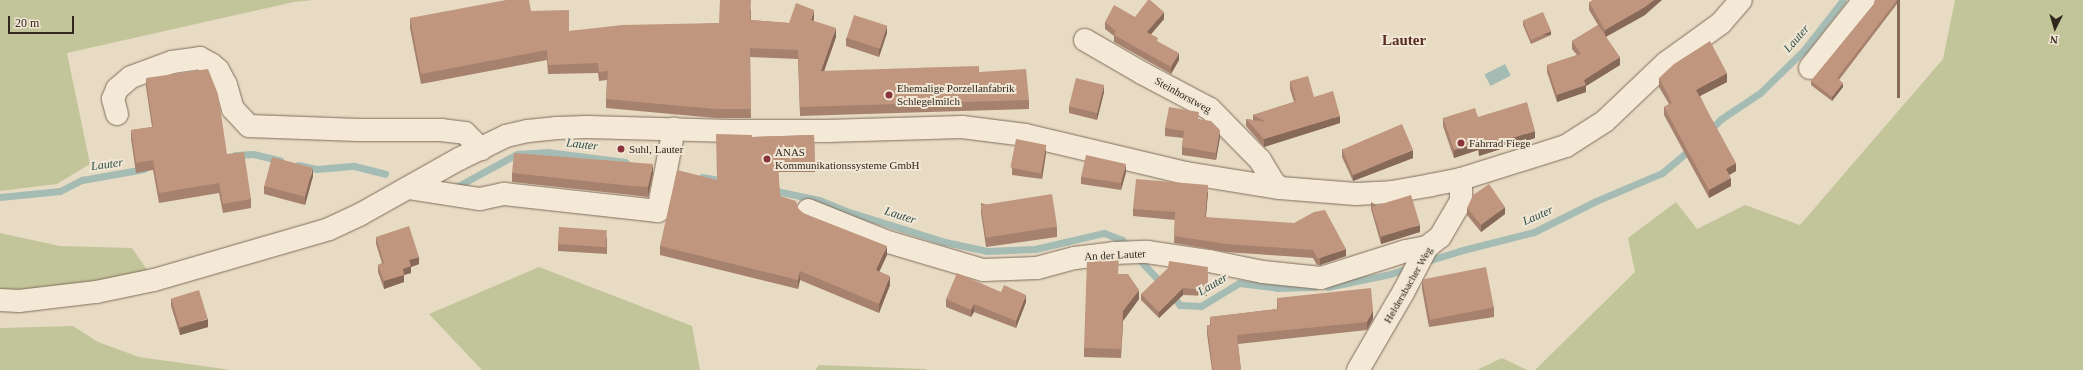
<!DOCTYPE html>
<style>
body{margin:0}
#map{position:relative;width:2083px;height:370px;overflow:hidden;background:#e8dbc4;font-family:Georgia,serif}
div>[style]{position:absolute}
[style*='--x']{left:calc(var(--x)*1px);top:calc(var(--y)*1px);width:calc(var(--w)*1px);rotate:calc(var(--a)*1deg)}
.green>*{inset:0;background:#c2c49a}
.water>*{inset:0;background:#a5bcb4;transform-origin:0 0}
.stream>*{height:7px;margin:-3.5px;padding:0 3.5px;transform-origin:3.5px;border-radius:3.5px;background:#a5bcb4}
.roads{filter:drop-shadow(0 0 1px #806d5d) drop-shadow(0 0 1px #806d5d)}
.minor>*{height:22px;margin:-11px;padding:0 11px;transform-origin:11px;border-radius:11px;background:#f4e9d6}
.wall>*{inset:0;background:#a6816d}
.shaded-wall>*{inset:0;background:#876959;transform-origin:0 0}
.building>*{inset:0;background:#c1967f;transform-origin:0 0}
.dots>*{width:11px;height:11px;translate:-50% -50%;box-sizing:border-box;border:2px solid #f0e6d3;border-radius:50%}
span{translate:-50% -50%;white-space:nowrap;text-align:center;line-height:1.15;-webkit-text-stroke:4px #f0e6d3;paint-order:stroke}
.poi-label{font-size:11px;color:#32271f}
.left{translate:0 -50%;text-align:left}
.street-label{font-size:11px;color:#32271f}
.water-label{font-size:12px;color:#30504c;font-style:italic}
.district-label{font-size:15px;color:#592c24;font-weight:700}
.north{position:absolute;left:2035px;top:8px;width:40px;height:40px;-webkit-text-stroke:3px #f0e6d3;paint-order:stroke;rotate:185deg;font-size:11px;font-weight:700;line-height:16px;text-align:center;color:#32271f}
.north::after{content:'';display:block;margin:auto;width:14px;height:18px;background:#32271f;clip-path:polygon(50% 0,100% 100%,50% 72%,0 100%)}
.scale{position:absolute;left:8px;top:16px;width:66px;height:18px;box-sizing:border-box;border:2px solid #32271f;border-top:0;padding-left:5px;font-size:12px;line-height:14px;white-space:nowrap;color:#32271f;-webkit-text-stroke:3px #f0e6d3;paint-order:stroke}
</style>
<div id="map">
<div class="green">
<i style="clip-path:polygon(0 0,313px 0,294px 2px,67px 53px,90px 164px,57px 184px,0 191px)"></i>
<i style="clip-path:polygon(1955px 0,2083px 0,2083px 370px,1535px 370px,1635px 272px,1628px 238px,1676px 202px,1697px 229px,1745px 205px,1800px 225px,1943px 59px)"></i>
<i style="clip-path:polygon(0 233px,60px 246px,132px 248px,154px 280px,0 300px)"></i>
<i style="clip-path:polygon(539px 267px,692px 326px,700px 370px,482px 370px,429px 314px)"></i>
<i style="clip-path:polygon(73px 326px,98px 342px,139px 357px,231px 370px,0 370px,0 328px)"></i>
<i style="clip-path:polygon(1502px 358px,1527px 370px,1477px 370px)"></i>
<i style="clip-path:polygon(819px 365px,925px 369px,927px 370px,815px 370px)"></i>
</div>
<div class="water">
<i style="left:1505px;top:64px;width:13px;height:23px;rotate:63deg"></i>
</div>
<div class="stream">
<i style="--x:1709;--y:131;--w:17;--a:-45"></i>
<i style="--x:1721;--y:119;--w:47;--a:-33.7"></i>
<i style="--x:1760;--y:93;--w:62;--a:-44.3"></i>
<i style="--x:1804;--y:50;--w:63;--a:-52"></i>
<i style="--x:235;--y:155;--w:18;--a:-3"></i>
<i style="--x:253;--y:154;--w:28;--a:13"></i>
<i style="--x:298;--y:165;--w:19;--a:12"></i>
<i style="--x:317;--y:169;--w:37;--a:-5"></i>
<i style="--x:354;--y:166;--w:32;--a:14"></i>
<i style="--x:702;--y:177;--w:23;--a:10"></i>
<i style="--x:458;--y:186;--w:67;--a:-28.5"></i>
<i style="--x:517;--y:154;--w:30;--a:-4"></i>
<i style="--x:547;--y:152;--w:79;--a:7.3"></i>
<i style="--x:771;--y:190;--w:49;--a:11.8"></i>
<i style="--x:819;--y:200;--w:29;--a:22"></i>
<i style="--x:846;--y:211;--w:104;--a:17.4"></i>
<i style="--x:945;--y:242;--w:43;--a:12.1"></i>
<i style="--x:987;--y:251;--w:48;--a:-2.4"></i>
<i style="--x:1035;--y:249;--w:71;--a:-13.1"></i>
<i style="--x:1104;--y:233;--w:19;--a:21"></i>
<i style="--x:1122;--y:240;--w:11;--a:49"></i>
<i style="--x:0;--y:197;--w:60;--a:-5.7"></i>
<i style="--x:60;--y:191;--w:25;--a:-27"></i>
<i style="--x:82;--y:180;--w:63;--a:-10.1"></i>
<i style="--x:1137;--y:257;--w:38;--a:47"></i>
<i style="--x:1424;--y:262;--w:37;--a:-17"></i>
<i style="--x:1459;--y:251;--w:77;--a:-14.2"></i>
<i style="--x:1534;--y:232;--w:69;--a:-26.6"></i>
<i style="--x:1596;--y:201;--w:72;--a:-23"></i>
<i style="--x:1662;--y:173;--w:39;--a:-40"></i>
<i style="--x:1328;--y:287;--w:63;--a:-11.8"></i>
<i style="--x:1390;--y:274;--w:22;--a:-18"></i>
<i style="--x:1171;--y:294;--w:14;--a:51"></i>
<i style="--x:1180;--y:305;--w:21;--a:3"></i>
<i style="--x:1201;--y:306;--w:44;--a:-31.2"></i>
<i style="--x:1239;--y:283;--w:38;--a:7"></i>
<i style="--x:1277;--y:288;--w:38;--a:-2"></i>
</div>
<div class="roads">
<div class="minor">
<i style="--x:1085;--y:40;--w:66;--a:30.1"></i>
<i style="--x:1142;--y:73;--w:77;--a:27.9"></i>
<i style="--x:1210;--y:109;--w:71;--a:45.6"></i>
<i style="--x:1260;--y:160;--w:26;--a:59"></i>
<i style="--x:1273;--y:182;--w:9;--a:41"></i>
<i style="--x:1810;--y:68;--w:87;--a:-51.5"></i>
<i style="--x:117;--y:114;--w:16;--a:-105"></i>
<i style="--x:113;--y:99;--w:11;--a:-68"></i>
<i style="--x:117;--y:89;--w:18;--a:-41"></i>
<i style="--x:131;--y:77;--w:44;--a:-20.1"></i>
<i style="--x:172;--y:62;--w:28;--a:-8"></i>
<i style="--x:200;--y:58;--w:13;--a:29"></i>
<i style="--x:211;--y:64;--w:9;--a:41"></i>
<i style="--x:218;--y:70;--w:17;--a:62"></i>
<i style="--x:226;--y:85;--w:25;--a:74"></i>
<i style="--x:233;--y:109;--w:23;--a:47"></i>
<i style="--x:249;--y:126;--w:109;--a:2.1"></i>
<i style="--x:358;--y:130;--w:83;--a:0"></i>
<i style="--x:441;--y:130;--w:24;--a:7"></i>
<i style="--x:465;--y:133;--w:23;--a:45"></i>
<i style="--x:408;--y:188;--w:73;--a:8.7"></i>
<i style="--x:480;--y:199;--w:25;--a:-12"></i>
<i style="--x:504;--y:194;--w:155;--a:6.3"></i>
<i style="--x:658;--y:211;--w:84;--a:-79"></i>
<i style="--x:808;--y:210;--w:83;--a:21.9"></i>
<i style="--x:885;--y:241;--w:102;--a:16.5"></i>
<i style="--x:983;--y:270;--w:54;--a:-2.1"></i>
<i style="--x:1037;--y:268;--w:39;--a:-15"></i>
<i style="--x:1075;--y:258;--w:39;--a:-7"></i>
<i style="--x:1114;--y:253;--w:33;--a:-2"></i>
<i style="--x:1147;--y:252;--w:63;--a:8.3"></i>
<i style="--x:1209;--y:261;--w:55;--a:11.5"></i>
<i style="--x:1263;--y:272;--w:58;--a:5.9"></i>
<i style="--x:1321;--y:278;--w:89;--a:-17.6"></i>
<i style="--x:1406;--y:251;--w:21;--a:-11"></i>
<i style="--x:0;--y:300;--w:19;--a:3"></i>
<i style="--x:19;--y:301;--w:78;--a:-6.7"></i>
<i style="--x:96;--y:292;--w:59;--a:-11.7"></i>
<i style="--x:154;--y:280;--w:182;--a:-16.2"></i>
<i style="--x:329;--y:229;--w:35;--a:-25"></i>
<i style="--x:361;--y:214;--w:112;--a:-29.3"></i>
<i style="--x:459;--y:159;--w:52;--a:-26.1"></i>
<i style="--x:506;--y:136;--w:23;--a:-13"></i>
<i style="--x:528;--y:131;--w:29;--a:-6"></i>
<i style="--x:557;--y:128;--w:30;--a:-2"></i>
<i style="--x:587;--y:127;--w:144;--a:1.6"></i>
<i style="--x:731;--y:131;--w:96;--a:0"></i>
<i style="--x:827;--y:131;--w:135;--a:-1.7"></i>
<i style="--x:962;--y:127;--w:64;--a:7.2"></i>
<i style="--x:1025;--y:135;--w:165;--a:13.3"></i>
<i style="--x:1186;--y:173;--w:95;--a:9.1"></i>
<i style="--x:1280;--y:188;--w:76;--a:4.5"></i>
<i style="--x:1356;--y:194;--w:36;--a:-3"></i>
<i style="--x:1392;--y:192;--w:40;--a:-10"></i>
<i style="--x:1431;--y:185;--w:31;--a:-11"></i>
<i style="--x:1461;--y:179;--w:110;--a:-17.4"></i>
<i style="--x:1566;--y:146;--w:46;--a:-32.7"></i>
<i style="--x:1605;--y:121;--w:84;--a:-43.6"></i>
<i style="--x:1666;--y:63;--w:68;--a:-36"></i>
<i style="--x:1721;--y:23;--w:30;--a:-49"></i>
<i style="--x:1358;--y:370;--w:91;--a:-59.8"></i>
<i style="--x:1404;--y:291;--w:50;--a:-62.4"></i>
<i style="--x:1427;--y:247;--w:16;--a:-38"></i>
<i style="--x:1440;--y:237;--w:42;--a:-59.7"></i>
<i style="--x:1461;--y:201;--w:22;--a:-90"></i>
</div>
</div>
<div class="wall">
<i style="clip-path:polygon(1875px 0,1900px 0,1839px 80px,1843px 87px,1832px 101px,1811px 85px,1811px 81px,1874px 4px)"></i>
<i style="clip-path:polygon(1589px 2px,1645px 15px,1606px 37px,1620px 65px,1586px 86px,1586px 92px,1557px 102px,1547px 72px,1547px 65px,1577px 55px,1572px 49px,1572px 41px,1598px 25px,1589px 10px)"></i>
<i style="clip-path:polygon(751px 9px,751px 20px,789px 23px,814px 19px,813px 21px,836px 37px,824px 71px,979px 72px,1029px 100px,1029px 109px,800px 116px,798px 59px,750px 57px,751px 118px,715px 118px,606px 108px,606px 99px,607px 80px,599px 81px,598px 73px,548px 74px,547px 60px,421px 84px,410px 28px,410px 18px,531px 11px,569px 31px,719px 23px)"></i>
<i style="clip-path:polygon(1135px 17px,1164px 19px,1151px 34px,1158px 42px,1179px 60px,1171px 74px,1114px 42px,1114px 36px,1105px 29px,1105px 22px)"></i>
<i style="clip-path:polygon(1523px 21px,1551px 35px,1531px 44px,1523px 25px)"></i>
<i style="clip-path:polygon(887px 33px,879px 57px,846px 46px,846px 38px)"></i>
<i style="clip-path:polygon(146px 78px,227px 154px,251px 199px,251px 208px,223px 213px,219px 193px,159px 203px,153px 170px,136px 173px,131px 139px,131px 130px,152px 127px,146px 87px)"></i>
<i style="clip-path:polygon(1659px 78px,1727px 82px,1700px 96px,1736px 171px,1729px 175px,1731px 186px,1709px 198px,1664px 115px,1664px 107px,1669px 104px,1659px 87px)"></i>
<i style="clip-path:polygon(1290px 81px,1314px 97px,1340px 123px,1264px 147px,1246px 126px,1246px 119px,1253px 120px,1253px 115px,1294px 102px,1290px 89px)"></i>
<i style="clip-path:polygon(1104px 92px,1097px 120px,1069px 113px,1069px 106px)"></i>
<i style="clip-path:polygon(1478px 117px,1535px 138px,1479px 156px,1478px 150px,1454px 158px,1443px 126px,1443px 118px)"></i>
<i style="clip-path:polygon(1199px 119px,1220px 137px,1216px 160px,1182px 155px,1182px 147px,1183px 138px,1165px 136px,1165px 128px)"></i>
<i style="clip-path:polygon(814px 135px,815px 172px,778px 172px,780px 196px,803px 213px,887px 255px,879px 272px,890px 285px,879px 313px,800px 280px,798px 289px,660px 255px,660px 246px,717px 180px,752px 137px)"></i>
<i style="clip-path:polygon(1342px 149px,1413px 158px,1353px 181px,1342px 157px)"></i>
<i style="clip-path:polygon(1046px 153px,1042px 179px,1012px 175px,1012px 168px)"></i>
<i style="clip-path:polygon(1126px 172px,1121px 190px,1081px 184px,1081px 177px)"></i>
<i style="clip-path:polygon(512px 173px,653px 173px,648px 197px,631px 195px,512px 182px)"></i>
<i style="clip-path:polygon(313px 176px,305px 205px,264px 194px,264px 186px)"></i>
<i style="clip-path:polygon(1208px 192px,1206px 217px,1346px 256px,1320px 265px,1317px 265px,1313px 258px,1226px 252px,1174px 243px,1175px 220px,1133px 216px,1133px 209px)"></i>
<i style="clip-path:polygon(1371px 202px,1420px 232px,1381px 244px,1371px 209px)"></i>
<i style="clip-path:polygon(981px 203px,1057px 227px,1057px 237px,986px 247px,981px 213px)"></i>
<i style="clip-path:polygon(1467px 208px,1505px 214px,1481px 232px,1467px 215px)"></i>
<i style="clip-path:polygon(376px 237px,419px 264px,411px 267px,411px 273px,404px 275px,404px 282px,384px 289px,378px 272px,378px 265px,382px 263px,376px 244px)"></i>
<i style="clip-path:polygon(607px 237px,607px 254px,558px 251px,558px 244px)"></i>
<i style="clip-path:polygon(1119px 274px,1139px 299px,1123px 321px,1121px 358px,1084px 357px,1084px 348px)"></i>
<i style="clip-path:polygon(1208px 274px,1207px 296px,1183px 295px,1159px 318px,1141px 300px,1141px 294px)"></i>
<i style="clip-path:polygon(1422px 279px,1494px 307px,1494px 317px,1429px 327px,1422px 289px)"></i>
<i style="clip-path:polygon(1001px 292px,1026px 302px,1016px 328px,974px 312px,971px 317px,946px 307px,946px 299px)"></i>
<i style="clip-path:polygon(1277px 298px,1373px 319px,1367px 330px,1238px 344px,1241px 370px,1212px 370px,1207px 334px,1207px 325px,1210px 325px,1210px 317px,1277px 309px)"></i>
<i style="clip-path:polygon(171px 299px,208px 327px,180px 335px,171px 306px)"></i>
</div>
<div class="shaded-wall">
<i style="clip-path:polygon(1654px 0,1662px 0,1645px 15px,1605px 37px,1605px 30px)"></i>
<i style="left:1897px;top:0;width:3px;height:98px"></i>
<i style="clip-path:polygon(814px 10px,814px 19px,811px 29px,811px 20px)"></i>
<i style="clip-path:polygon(1164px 12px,1164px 19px,1147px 39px,1147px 32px)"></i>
<i style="clip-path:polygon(887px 26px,887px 33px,879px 57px,879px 49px)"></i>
<i style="clip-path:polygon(836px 28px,836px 37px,821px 80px,821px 71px)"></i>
<i style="left:1551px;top:31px;width:4px;height:22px;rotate:90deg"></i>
<i style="clip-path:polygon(1179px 53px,1179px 60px,1171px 74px,1171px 67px)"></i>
<i style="clip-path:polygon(1620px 57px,1620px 65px,1586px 86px,1586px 92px,1557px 102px,1557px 95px,1584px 80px)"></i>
<i style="clip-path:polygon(1727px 73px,1727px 82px,1696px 98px,1696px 90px)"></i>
<i style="clip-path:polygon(1843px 83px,1843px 87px,1832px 101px,1832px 97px)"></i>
<i style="clip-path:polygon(1104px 85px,1104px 92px,1097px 120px,1097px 113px)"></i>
<i style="clip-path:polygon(1340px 116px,1340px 123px,1264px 147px,1264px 139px)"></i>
<i style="clip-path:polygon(1220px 130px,1220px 137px,1216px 160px,1216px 153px)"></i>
<i style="clip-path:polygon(1535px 131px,1535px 138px,1479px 156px,1479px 148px)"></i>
<i style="clip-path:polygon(1478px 143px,1478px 150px,1454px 158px,1454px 150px)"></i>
<i style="clip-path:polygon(1046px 145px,1046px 153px,1042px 179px,1042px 172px)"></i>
<i style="clip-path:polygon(1413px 150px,1413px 158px,1353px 181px,1353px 174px)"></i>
<i style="clip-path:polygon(1736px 163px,1736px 171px,1726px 177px,1726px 169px)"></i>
<i style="clip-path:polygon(653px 164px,653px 173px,648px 197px,648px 187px)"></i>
<i style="clip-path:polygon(1126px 164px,1126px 172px,1121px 190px,1121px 183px)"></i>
<i style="clip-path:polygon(313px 168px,313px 176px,305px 205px,305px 198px)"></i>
<i style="clip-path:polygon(1731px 178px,1731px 186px,1709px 198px,1709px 190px)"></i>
<i style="clip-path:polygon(1208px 185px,1208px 192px,1205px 224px,1205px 217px)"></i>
<i style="clip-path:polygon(1505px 207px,1505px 214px,1481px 232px,1481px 225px)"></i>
<i style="clip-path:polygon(1420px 225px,1420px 232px,1381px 244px,1381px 236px)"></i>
<i style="clip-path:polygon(887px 246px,887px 255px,876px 279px,876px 270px)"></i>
<i style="clip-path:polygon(1346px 249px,1346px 256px,1320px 265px,1320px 258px)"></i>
<i style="clip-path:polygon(419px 257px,419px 264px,411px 267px,411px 273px,404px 275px,404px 282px,384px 289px,384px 281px,403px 269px,409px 260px)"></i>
<i style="clip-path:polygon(800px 271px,800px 280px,798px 289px,798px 280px)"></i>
<i style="clip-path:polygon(890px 276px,890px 285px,879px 313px,879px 304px)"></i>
<i style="clip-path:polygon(1183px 288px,1183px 295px,1159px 318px,1159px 312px)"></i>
<i style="clip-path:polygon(1139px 290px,1139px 299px,1123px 321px,1121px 358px,1123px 311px)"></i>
<i style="clip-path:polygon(1026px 295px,1026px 302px,1016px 328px,1016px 321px)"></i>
<i style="clip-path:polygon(974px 304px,974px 312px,971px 317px,971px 310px)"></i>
<i style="clip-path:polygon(1373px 310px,1373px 319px,1367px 330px,1367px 322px)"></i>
<i style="clip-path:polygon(208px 319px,208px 327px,180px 335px,180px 328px)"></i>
</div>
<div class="building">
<i style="clip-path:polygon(506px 0,529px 0,531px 11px,569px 10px,569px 31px,622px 25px,719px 23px,720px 0,751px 0,750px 20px,789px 23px,796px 3px,814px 10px,811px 20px,836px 28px,821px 71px,979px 66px,979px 72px,1026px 69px,1029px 100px,800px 107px,798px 50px,750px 48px,751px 109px,715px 109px,606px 99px,608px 71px,599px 72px,598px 63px,548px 65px,547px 50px,421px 74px,410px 18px)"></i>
<i style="clip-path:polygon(1148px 0,1150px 0,1164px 12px,1147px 32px,1158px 38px,1157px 41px,1179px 53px,1171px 67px,1114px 35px,1116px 31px,1105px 22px,1114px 5px,1135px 17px)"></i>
<i style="clip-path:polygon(1593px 0,1654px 0,1645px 7px,1605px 30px,1589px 2px)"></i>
<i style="clip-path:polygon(1875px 0,1897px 0,1837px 78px,1843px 83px,1832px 97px,1811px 81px,1874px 4px)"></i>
<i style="left:1543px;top:12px;width:21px;height:22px;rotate:67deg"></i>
<i style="left:854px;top:15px;width:35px;height:24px;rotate:18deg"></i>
<i style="clip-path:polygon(1598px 25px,1620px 57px,1584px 80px,1586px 85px,1557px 95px,1547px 65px,1581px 54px,1572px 41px)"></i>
<i style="clip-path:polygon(1710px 41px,1727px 73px,1696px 90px,1736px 163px,1726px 169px,1731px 178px,1709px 190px,1664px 107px,1672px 103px,1659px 78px,1674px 64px)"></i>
<i style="clip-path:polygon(208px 69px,218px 94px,227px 154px,244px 152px,251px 199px,223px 204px,219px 183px,159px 193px,153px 160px,136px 163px,131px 130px,153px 127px,146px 78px)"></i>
<i style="clip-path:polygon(1308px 76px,1314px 97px,1333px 91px,1340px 116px,1264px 139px,1246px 119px,1266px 122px,1253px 115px,1296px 101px,1290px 81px)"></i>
<i style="left:1076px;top:78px;width:29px;height:29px;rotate:14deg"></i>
<i style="clip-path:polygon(1527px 102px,1535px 131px,1479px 148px,1478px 143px,1454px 150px,1443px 118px,1475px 108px,1478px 117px)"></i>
<i style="clip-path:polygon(1169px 107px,1199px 112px,1198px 119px,1211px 121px,1220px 130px,1216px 153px,1182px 147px,1184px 131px,1165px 128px)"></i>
<i style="left:1402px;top:124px;width:28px;height:65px;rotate:67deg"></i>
<i style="clip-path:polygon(716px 134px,752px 135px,752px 137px,814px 135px,815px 163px,778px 163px,780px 196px,796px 201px,798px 208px,803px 213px,887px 246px,876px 270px,890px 276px,879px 304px,800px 271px,798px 280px,660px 246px,677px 170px,717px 180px)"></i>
<i style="left:1016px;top:139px;width:31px;height:29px;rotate:11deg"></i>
<i style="clip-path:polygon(514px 153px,653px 164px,648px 187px,631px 186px,512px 173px)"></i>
<i style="clip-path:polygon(1086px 155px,1126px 164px,1121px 183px,1081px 177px)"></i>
<i style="left:272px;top:157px;width:42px;height:30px;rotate:15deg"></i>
<i style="clip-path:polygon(1136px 179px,1208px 185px,1205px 217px,1294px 223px,1314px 212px,1325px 210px,1346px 249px,1320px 258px,1317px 258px,1313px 250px,1226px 244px,1174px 236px,1175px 212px,1133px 209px)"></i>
<i style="clip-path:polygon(1489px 184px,1505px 207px,1481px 225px,1467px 208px,1473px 195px)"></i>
<i style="left:1052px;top:194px;width:33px;height:72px;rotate:81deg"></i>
<i style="left:1411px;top:195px;width:31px;height:41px;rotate:73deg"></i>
<i style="clip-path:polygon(409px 226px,419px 257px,409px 260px,411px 266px,403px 269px,404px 275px,384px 281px,378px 265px,384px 263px,376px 237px)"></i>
<i style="left:559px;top:227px;width:48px;height:17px;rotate:4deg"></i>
<i style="clip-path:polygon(1119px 256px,1118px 274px,1128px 274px,1139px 290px,1123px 311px,1121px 349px,1084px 348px,1087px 260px)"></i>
<i style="clip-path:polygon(1169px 261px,1208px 267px,1207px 290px,1183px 288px,1159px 312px,1141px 294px,1168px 268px)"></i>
<i style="left:1486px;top:267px;width:41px;height:65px;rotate:79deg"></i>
<i style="clip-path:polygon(957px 273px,1001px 292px,1004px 285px,1026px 295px,1016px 321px,974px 304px,971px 310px,946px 299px)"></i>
<i style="clip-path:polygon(1371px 288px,1373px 310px,1367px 322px,1237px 335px,1241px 370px,1213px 370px,1207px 325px,1211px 325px,1210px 317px,1278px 309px,1277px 298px)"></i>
<i style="left:199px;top:290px;width:30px;height:29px;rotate:73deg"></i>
</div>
<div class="dots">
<i style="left:889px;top:95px;background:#88343a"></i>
<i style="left:1461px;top:143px;background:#88343a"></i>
<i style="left:621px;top:149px;background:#88343a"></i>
<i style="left:767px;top:159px;background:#88343a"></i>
</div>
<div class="poi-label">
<span class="left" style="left:897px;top:95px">Ehemalige Porzellanfabrik<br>Schlegelmilch</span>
<span class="left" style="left:1469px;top:143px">Fahrrad Fiege</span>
<span class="left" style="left:629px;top:149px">Suhl, Lauter</span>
<span class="left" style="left:775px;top:159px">ANAS<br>Kommunikationssysteme GmbH</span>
</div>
<div class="street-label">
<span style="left:1183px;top:95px;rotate:29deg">Steinhorstweg</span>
<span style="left:1115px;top:255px;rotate:-3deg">An der Lauter</span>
<span style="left:1408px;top:285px;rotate:-60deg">Heldersbacher Weg</span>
</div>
<div class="water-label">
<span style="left:1797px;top:39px;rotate:-49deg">Lauter</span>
<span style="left:582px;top:145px;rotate:7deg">Lauter</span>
<span style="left:107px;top:165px;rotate:-8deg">Lauter</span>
<span style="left:900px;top:216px;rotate:18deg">Lauter</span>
<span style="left:1538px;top:216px;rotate:-24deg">Lauter</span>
<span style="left:1213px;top:285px;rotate:-30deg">Lauter</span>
</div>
<div class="district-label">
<span style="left:1404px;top:41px">Lauter</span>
</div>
<div class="north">N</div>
<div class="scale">20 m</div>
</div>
